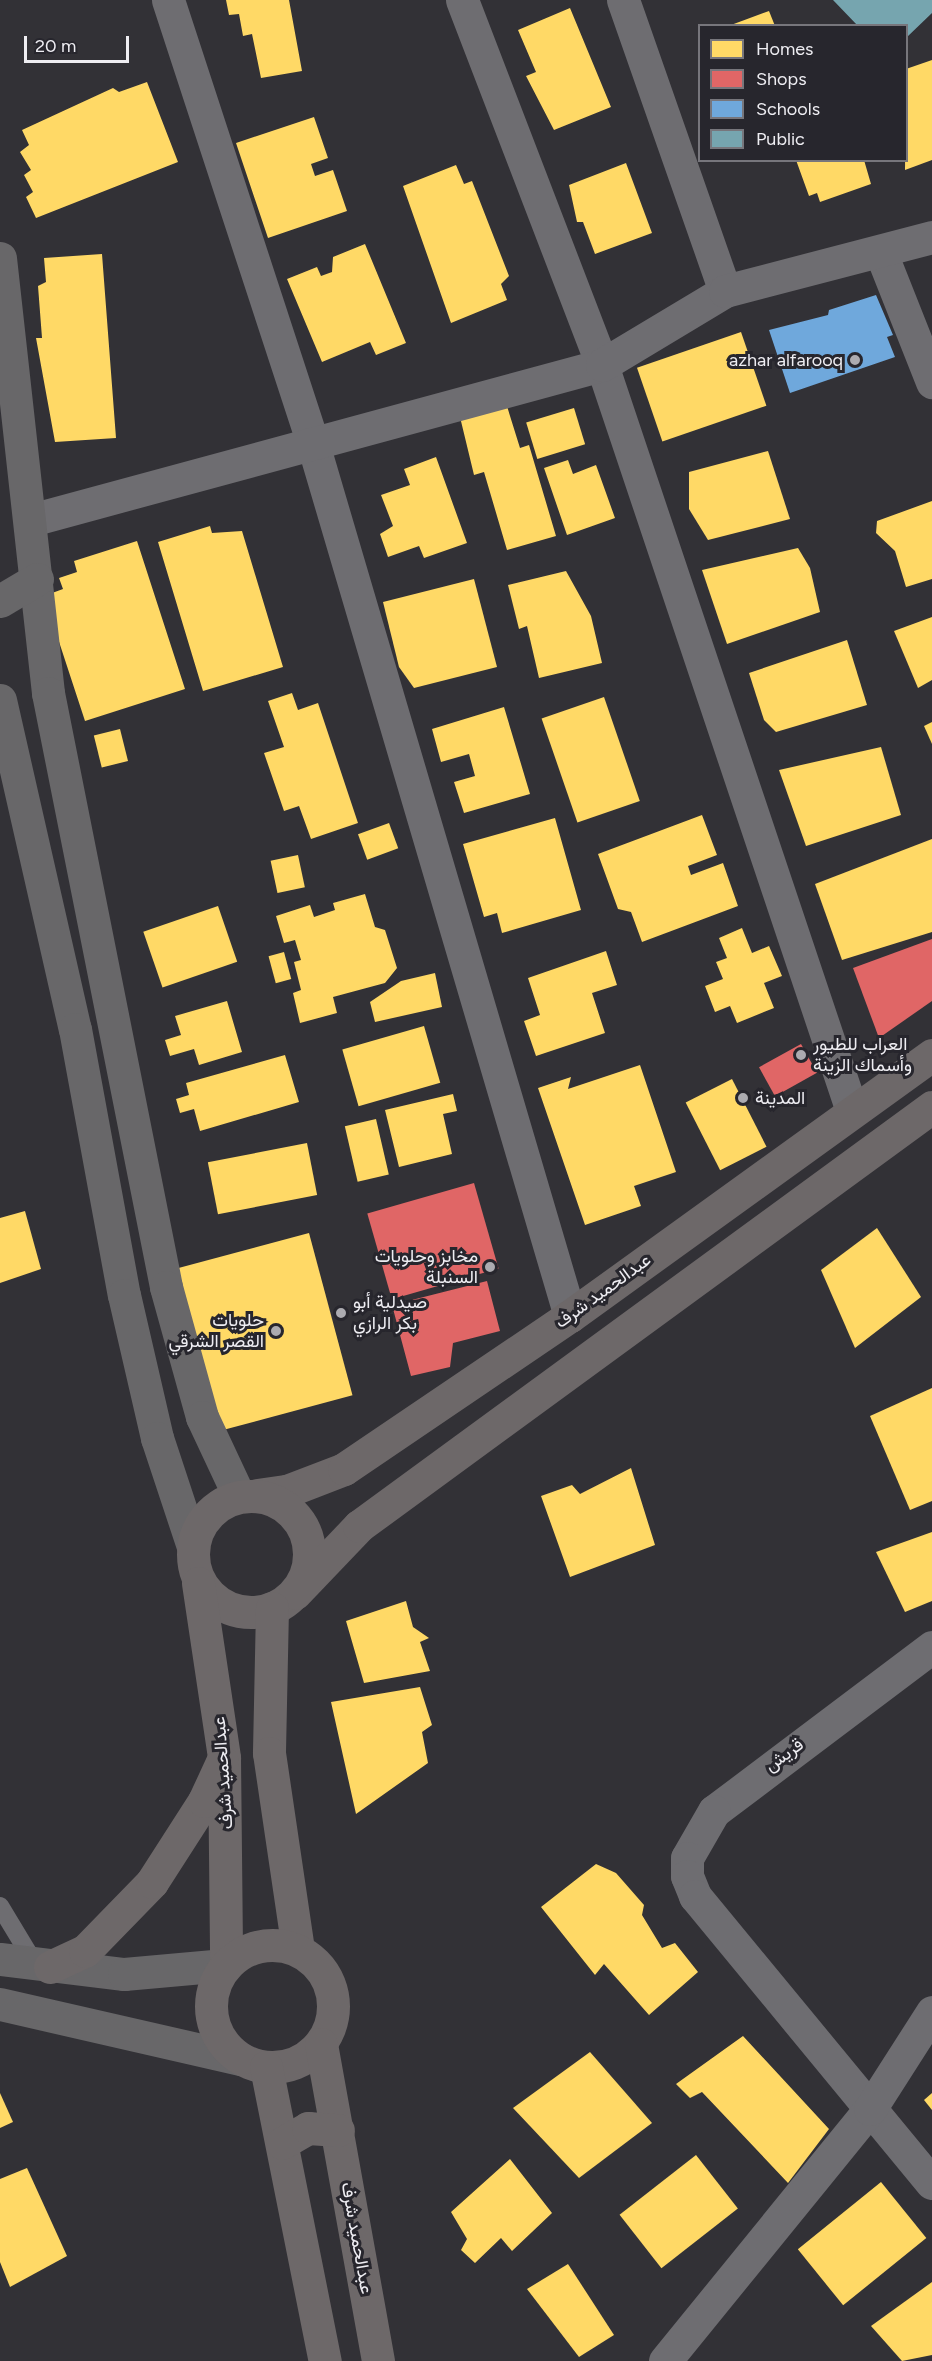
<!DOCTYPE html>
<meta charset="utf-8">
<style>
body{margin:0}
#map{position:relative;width:932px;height:2361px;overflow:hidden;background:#323136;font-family:Figtree,Vazirmatn,sans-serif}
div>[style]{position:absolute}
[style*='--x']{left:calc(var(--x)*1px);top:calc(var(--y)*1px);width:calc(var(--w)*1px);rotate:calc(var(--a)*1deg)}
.homes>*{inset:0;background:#ffd966;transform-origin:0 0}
.shops>*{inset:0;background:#e06666;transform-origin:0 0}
.schools>*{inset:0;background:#6fa8dc}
.public>*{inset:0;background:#76a5af}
.lane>*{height:18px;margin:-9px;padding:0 9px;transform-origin:9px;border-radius:9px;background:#6e6d71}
.street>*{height:33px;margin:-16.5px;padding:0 16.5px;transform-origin:16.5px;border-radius:16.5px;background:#6e6d71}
.secondary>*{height:33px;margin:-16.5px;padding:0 16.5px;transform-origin:16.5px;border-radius:16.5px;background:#686769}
.primary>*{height:33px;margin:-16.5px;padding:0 16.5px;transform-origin:16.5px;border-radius:16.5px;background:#6d6869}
.primary>.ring{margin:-16.5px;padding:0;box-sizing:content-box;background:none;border:33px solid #6d6869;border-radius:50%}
.dots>*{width:16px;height:16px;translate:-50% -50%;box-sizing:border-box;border:3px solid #27262d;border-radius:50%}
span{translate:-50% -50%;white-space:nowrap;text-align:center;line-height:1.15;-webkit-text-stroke:6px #27262d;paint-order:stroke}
.poi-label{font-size:18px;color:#eeedf2}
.right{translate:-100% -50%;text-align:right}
.left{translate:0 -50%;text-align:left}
.street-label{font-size:18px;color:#eeedf2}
.legend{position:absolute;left:698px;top:24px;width:210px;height:138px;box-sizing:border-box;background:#27262d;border:2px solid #77767c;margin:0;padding:8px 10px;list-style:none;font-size:18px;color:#eeedf2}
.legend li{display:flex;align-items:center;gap:12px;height:30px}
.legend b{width:30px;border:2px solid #77767c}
.scale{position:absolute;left:24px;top:36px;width:105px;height:27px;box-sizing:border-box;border:3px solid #eeedf2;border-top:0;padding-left:8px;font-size:18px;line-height:21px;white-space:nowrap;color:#eeedf2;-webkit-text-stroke:4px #27262d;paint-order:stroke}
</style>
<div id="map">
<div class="homes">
<i style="clip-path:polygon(226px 0,289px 0,302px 71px,261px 78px,252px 34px,243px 36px,239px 14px,229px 15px)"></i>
<i style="clip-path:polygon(570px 8px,611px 107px,554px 130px,526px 76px,536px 72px,518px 30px)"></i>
<i style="clip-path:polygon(769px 11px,775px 26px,731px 26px,731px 25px)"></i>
<i style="clip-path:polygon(932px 60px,932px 160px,905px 170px,906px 69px)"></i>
<i style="clip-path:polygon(147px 82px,178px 162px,36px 218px,26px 197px,33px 192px,24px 175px,31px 170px,20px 152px,29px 145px,22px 130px,113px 88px,119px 92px)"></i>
<i style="clip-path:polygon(314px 117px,328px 158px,311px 164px,315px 176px,333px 170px,347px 211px,268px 238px,236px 143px)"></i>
<i style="clip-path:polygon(796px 160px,864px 160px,871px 184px,820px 202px,817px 193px,809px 196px)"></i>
<i style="clip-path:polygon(626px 163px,652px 233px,595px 254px,583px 222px,577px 222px,569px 185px)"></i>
<i style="clip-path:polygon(456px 165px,464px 184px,472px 181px,509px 276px,501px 284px,507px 300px,451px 323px,403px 186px)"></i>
<i style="clip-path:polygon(365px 244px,406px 343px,376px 355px,370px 342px,322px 362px,287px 279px,317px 267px,321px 276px,332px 272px,333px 257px)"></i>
<i style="clip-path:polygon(102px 254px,116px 438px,55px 442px,36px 338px,42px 338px,38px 286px,46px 282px,44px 258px)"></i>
<i style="left:741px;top:332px;width:78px;height:110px;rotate:71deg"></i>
<i style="clip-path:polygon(506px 403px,520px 448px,529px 445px,556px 536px,507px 550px,484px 472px,474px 475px,460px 417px)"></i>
<i style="left:574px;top:408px;width:38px;height:50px;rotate:73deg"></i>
<i style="clip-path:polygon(768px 451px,790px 519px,708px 540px,689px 509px,689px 472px)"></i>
<i style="clip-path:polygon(436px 457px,467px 543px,424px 558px,419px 546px,388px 557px,380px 534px,393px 526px,381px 495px,410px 485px,404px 469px)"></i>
<i style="clip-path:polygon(568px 460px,573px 474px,596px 465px,615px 518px,567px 535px,544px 468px)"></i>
<i style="clip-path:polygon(932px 501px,932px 579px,906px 587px,895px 551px,876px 533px,877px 521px)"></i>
<i style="clip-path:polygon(210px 526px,212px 533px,242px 531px,283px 667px,203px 691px,158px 542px)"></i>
<i style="clip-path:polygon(137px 541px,185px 689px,85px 721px,44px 596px,63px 589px,59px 578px,77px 572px,74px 561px)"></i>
<i style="clip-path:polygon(798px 548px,810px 568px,820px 612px,727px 644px,702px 570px)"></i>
<i style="clip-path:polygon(566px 571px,591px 616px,602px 663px,539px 678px,527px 626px,519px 629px,508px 585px)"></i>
<i style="clip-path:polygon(474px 579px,497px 667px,414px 688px,399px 667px,383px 602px)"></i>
<i style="clip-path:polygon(932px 617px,932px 680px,918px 688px,894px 631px)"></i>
<i style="clip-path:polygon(847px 640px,867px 705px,776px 732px,764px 720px,749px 673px)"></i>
<i style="clip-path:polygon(292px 693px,298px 710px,318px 703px,358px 823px,311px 839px,299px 806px,284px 811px,264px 753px,284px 747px,268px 701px)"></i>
<i style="left:604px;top:697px;width:110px;height:66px;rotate:71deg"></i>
<i style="clip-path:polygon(504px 707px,530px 794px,464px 813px,454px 782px,475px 776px,469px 754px,441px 762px,432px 729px)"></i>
<i style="clip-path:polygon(932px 722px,932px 744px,924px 726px)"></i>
<i style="left:120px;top:729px;width:33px;height:27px;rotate:76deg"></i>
<i style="clip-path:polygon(881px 747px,901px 815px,806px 846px,779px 770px)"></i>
<i style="clip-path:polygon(702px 815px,717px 855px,688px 866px,691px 875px,723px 863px,738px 906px,642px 942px,631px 912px,618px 909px,598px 854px)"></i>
<i style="clip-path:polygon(555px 818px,581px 910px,502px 933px,497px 913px,484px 917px,463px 844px)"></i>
<i style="left:389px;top:823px;width:27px;height:33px;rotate:70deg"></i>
<i style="clip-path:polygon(932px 839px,932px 932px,842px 960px,815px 884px)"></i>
<i style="left:298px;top:855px;width:33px;height:28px;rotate:78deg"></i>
<i style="clip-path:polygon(365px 894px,375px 927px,385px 930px,397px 968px,385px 983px,333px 997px,337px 1013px,300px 1023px,293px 993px,301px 990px,294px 962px,301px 960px,295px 940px,284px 943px,276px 916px,310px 905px,314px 917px,335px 910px,333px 903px)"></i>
<i style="left:218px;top:906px;width:59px;height:79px;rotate:71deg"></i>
<i style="clip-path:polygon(742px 928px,752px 953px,769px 946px,782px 976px,764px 983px,774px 1008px,737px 1023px,730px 1006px,715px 1012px,705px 986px,723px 979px,716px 962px,727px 958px,719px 938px)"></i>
<i style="clip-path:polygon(606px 951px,617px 985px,592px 993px,605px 1033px,536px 1056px,524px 1021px,540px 1015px,528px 978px)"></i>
<i style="left:284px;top:952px;width:28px;height:16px;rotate:75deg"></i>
<i style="clip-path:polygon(435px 973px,442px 1007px,375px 1022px,370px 1002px,401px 981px)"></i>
<i style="clip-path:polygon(227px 1001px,242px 1052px,199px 1065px,194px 1049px,170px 1056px,165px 1040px,181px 1035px,175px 1016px)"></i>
<i style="left:424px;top:1026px;width:59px;height:85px;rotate:74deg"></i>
<i style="clip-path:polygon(285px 1055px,299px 1102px,200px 1131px,194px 1109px,180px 1113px,176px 1099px,189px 1095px,186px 1083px)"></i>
<i style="clip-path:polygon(640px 1065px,676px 1172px,634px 1186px,641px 1206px,585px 1225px,538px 1088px,571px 1077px,568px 1089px)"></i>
<i style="left:732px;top:1079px;width:76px;height:52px;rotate:63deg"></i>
<i style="clip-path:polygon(453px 1094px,457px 1111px,443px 1114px,452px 1154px,399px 1167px,385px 1110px)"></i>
<i style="left:376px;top:1119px;width:57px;height:32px;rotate:77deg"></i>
<i style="left:307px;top:1143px;width:53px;height:101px;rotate:79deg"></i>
<i style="clip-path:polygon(25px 1211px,41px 1269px,0 1283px,0 1218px)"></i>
<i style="clip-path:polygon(877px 1228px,921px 1297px,855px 1348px,821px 1270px)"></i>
<i style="left:309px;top:1233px;width:168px;height:137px;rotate:75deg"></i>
<i style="clip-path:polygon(932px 1388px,932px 1501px,910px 1510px,870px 1416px)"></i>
<i style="clip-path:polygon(631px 1468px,655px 1545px,570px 1577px,541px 1496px,572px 1485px,580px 1494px)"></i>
<i style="clip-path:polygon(932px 1532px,932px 1601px,905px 1612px,876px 1552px)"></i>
<i style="clip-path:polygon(406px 1601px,413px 1627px,429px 1638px,420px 1642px,430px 1671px,364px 1683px,346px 1621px)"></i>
<i style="clip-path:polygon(420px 1687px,432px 1725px,422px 1732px,428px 1763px,356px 1814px,331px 1702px)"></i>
<i style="clip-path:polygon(596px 1864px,616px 1873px,644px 1905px,642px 1915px,662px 1948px,675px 1943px,698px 1972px,649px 2015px,604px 1964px,595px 1975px,541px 1907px)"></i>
<i style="clip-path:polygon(743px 2036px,829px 2129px,788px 2183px,702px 2092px,690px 2098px,676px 2084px)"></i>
<i style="clip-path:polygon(590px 2052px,652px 2123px,579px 2178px,513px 2108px)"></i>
<i style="clip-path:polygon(0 2093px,13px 2122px,0 2128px)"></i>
<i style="clip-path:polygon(932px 2093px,932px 2110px,924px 2100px)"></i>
<i style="left:696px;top:2155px;width:68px;height:97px;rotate:52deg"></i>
<i style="clip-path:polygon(510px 2159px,552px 2213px,512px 2251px,501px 2238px,475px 2263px,461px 2250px,467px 2239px,451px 2212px)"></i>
<i style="clip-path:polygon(27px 2168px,67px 2256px,10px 2287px,0 2262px,0 2179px)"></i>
<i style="left:881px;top:2182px;width:72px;height:107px;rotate:51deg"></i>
<i style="clip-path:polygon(568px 2264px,614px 2335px,579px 2357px,527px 2289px)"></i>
<i style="clip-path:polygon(932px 2282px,932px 2355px,902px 2361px,871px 2326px)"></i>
</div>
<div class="shops">
<i style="clip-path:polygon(932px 939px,932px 1001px,879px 1038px,853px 968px)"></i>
<i style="left:801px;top:1044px;width:33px;height:48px;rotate:61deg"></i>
<i style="left:474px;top:1183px;width:89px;height:111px;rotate:74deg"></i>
<i style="clip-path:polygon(487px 1281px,500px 1331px,453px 1343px,450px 1367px,411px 1376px,392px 1305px)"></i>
</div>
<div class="schools">
<i style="clip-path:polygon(876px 295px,893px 335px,887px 337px,895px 357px,790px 393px,769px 330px,828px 315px,829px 310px)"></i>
</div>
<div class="public">
<i style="clip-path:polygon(833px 0,932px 0,932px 13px,906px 38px,906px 26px,858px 26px)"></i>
</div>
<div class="lane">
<i style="--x:0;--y:1906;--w:56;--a:58.9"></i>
<i style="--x:29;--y:1954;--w:14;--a:34"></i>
</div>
<div class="street">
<i style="--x:168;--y:0;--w:467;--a:71.9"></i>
<i style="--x:313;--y:444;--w:909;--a:73.58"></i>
<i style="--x:462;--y:0;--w:391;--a:69"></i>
<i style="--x:602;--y:365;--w:787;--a:71.47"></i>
<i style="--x:623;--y:0;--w:308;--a:70.7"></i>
<i style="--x:881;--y:253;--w:139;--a:68.4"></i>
<i style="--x:31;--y:520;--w:592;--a:-15.19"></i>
<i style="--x:602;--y:365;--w:144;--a:-31"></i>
<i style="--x:725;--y:291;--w:214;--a:-14.6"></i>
<i style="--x:932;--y:1647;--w:273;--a:143"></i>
<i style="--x:714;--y:1811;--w:54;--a:119.9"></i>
<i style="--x:687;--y:1858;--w:18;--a:90"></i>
<i style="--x:687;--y:1876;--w:22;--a:68"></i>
<i style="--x:695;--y:1896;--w:372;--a:50.5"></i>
<i style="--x:665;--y:2361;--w:325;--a:-50.9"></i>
<i style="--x:870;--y:2109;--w:115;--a:-57.4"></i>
</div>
<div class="secondary">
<i style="--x:0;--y:258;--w:438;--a:83.7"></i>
<i style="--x:48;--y:693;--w:606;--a:78.76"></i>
<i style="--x:166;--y:1287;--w:135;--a:74.5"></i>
<i style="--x:202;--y:1417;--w:87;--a:64.9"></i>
<i style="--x:0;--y:601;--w:43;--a:-30.7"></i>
<i style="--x:0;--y:700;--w:337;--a:77.2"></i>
<i style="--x:75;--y:1029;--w:270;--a:79.6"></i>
<i style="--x:124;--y:1295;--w:147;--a:77"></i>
<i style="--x:157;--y:1438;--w:115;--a:71.7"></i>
<i style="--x:0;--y:1959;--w:125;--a:6.9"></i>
<i style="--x:124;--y:1974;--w:101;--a:-5.1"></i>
<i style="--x:0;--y:2004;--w:247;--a:12.9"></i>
</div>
<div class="primary">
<i style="--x:257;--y:1495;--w:30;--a:-8"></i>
<i style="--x:287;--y:1491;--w:61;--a:-21.1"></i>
<i style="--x:344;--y:1469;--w:273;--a:-34.1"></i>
<i style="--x:570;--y:1316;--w:446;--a:-35.8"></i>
<i class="ring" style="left:193px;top:1496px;width:83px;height:83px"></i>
<i style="--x:198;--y:1583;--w:177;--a:81.5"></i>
<i style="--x:224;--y:1758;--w:206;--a:89.4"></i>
<i style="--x:295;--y:1593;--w:93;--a:-46.3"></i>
<i style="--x:359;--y:1526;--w:710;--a:-36.18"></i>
<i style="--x:272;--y:1608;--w:145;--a:91.2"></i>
<i style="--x:269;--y:1753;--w:199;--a:81.6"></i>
<i class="ring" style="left:211px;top:1945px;width:89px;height:89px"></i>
<i style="--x:50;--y:1967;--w:38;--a:-25"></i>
<i style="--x:85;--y:1951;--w:96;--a:-45.8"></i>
<i style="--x:152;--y:1882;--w:96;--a:-57.3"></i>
<i style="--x:204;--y:1801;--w:43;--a:-65.2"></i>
<i style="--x:321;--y:2044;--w:322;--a:79.8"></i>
<i style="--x:266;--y:2067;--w:300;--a:78.7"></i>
<i style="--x:282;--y:2143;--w:30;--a:-30"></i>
<i style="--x:308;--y:2128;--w:30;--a:4"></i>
</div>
<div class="dots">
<i style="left:855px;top:360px;background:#acabb0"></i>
<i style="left:801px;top:1055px;background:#acabb0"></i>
<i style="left:743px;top:1098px;background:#acabb0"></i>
<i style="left:490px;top:1267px;background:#acabb0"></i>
<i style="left:341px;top:1313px;background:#acabb0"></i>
<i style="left:276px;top:1331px;background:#acabb0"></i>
</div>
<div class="poi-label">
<span class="right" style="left:843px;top:360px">azhar alfarooq</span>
<span class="left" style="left:813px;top:1055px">العراب للطيور<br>وأسماك الزينة</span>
<span class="left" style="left:755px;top:1098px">المدينة</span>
<span class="right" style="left:478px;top:1267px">مخابز وحلويات<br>السنبلة</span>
<span class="left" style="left:353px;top:1313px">صيدلية أبو<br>بكر الرازي</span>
<span class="right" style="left:264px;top:1331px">حلويات<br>القصر الشرقي</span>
</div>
<div class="street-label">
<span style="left:603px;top:1291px;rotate:-36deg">عبدالحميد شرف</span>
<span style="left:784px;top:1755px;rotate:-36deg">قريش</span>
<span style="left:223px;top:1773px;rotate:-94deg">عبدالحميد شرف</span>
<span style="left:357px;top:2238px;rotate:80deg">عبدالحميد شرف</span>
</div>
<ul class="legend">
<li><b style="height:16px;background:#ffd966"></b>Homes</li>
<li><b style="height:16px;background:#e06666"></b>Shops</li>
<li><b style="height:16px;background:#6fa8dc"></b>Schools</li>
<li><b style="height:16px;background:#76a5af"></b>Public</li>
</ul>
<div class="scale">20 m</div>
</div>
